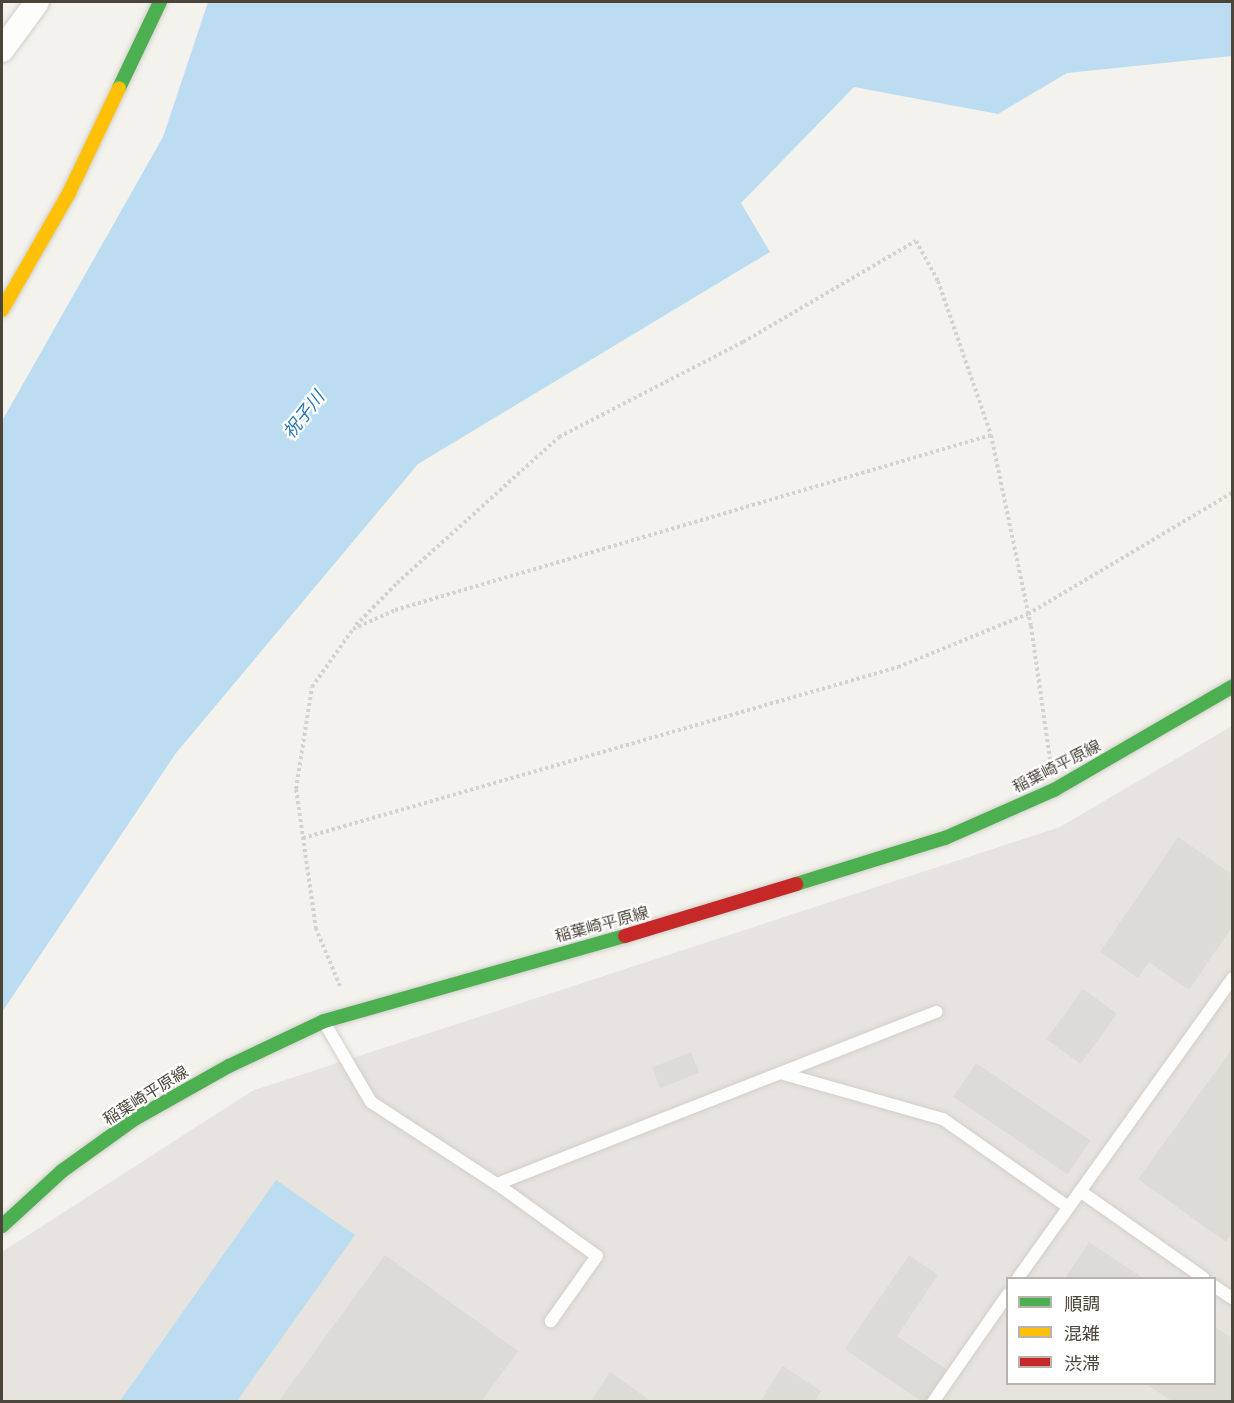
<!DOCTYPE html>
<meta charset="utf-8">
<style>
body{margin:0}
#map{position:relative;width:1234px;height:1403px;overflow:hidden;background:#f3f2ed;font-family:"Work Sans","Noto Sans JP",sans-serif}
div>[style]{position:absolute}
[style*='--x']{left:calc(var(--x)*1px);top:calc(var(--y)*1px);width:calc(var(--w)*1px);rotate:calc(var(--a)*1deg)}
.industrial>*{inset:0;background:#e7e3de}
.water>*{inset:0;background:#bcdcf2}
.building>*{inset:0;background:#dddbd5;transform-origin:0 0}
.path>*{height:4px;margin-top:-2px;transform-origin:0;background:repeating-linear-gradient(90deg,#d3d2cb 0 3px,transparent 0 6px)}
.roads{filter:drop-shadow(0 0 2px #d1cfca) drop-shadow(0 0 2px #d1cfca)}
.lane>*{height:12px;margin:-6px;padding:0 6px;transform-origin:6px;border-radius:6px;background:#fdfdfc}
.street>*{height:24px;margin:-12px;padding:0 12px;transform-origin:12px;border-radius:12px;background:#fdfdfc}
.fast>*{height:14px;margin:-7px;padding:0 7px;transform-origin:7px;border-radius:7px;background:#4caf50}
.slow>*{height:14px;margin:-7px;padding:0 7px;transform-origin:7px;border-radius:7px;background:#ffc107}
.jam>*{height:14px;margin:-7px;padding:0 7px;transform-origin:7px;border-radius:7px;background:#c62828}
span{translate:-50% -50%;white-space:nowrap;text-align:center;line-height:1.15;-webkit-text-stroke:4.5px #fff;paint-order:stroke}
.street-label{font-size:16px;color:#4b4438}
.water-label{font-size:18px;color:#2977b4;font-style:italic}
.frame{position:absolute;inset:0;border:3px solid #4b4438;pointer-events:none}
.legend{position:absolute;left:1006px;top:1277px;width:210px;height:108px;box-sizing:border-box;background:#fff;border:2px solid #b7b4af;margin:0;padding:8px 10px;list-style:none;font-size:18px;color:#4b4438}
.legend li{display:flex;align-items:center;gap:12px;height:30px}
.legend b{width:30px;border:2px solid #b7b4af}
</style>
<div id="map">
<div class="industrial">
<i style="clip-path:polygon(evenodd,1232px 726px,1232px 1401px,2px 1402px,2px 1252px,252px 1091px,1060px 827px,1232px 726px,1008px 1278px,1214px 1278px,1214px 1384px,1008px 1384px,1008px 1278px)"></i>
</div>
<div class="water">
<i style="clip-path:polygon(208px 2px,1232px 2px,1232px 56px,1067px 73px,998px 114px,854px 87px,741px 203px,770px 252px,418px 464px,176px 753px,2px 1012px,2px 421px,163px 137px)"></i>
<i style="clip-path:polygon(276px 1180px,355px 1235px,237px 1401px,120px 1401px)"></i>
</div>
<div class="building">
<i style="clip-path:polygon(1178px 837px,1232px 874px,1232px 927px,1189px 990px,1149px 962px,1138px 978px,1100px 952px)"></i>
<i style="left:1083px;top:989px;width:42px;height:62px;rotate:36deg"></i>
<i style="clip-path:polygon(1232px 1049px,1232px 1233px,1226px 1242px,1138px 1179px)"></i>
<i style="left:691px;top:1052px;width:22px;height:42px;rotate:68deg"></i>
<i style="left:976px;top:1063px;width:138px;height:41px;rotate:34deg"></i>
<i style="clip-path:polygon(1089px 1242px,1143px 1278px,1065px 1278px)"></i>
<i style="clip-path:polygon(385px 1255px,518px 1351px,481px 1402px,278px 1402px)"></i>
<i style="clip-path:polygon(909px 1255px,938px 1275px,897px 1336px,951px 1372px,931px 1402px,922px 1402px,845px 1349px)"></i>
<i style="clip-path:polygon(1214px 1326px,1232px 1338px,1232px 1402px,1173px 1402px,1146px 1384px,1214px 1384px)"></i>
<i style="clip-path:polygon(783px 1366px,821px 1391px,814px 1402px,760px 1402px)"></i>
<i style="clip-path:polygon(610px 1372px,652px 1402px,590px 1402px)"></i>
</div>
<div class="path">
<i style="--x:356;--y:625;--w:59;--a:-45.7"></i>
<i style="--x:397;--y:583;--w:218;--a:-42"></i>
<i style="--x:559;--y:437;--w:207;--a:-27.3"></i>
<i style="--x:743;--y:342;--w:200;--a:-30.3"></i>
<i style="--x:916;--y:241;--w:46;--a:61.2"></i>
<i style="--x:938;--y:281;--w:163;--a:71"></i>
<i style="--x:303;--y:838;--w:619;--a:-16.03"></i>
<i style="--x:898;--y:667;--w:140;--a:-22.2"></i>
<i style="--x:1028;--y:614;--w:237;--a:-30.7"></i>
<i style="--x:340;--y:986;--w:62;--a:-112.8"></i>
<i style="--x:316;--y:929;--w:141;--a:-98.1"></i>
<i style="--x:296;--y:789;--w:103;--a:-81.1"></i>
<i style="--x:312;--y:687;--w:71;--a:-54.7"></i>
<i style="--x:353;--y:629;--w:46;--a:-24.3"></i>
<i style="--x:395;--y:610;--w:621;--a:-16.36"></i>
<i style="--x:991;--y:435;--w:195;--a:78.2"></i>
<i style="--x:1031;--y:626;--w:135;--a:81.9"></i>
</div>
<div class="roads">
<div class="lane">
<i style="--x:324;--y:1022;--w:93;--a:59.6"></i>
<i style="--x:371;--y:1102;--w:150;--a:33.1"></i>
<i style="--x:497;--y:1184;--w:472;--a:-21.4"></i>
<i style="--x:780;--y:1073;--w:169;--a:15.8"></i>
<i style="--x:943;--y:1119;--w:153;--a:35.1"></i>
<i style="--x:497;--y:1184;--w:123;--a:35.8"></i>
<i style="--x:597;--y:1256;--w:80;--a:125.3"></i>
<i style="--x:1080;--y:1191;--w:151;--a:35.1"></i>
<i style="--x:1018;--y:1278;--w:368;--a:-54.4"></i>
<i style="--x:1214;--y:1286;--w:22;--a:34"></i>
<i style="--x:933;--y:1402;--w:131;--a:-55.2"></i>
</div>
<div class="street">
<i style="--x:2;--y:50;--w:59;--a:-53.9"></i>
</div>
<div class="fast">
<i style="--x:119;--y:88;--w:95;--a:-64.5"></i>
<i style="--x:796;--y:884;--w:156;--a:-17.2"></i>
<i style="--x:945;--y:838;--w:119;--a:-23.8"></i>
<i style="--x:1054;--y:790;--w:206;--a:-30.1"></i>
<i style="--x:2;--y:1226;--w:81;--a:-42.5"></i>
<i style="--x:62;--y:1171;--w:87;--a:-35.7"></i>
<i style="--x:133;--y:1120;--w:110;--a:-29.4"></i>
<i style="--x:229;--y:1066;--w:105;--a:-25.3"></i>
<i style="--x:324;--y:1021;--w:313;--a:-15.8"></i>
</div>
<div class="slow">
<i style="--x:2;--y:310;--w:135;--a:-60.2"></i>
<i style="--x:69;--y:193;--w:116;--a:-64.5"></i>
</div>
<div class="jam">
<i style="--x:625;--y:936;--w:179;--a:-16.9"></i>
</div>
</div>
<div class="street-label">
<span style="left:1057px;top:767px;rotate:-27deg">稲葉崎平原線</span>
<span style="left:602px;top:925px;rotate:-15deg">稲葉崎平原線</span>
<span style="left:146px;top:1096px;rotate:-32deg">稲葉崎平原線</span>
</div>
<div class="water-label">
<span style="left:304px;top:415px;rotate:-52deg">祝子川</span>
</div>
<div class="frame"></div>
<ul class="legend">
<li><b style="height:8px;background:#4caf50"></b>順調</li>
<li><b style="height:8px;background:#ffc107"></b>混雑</li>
<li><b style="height:8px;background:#c62828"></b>渋滞</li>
</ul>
</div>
